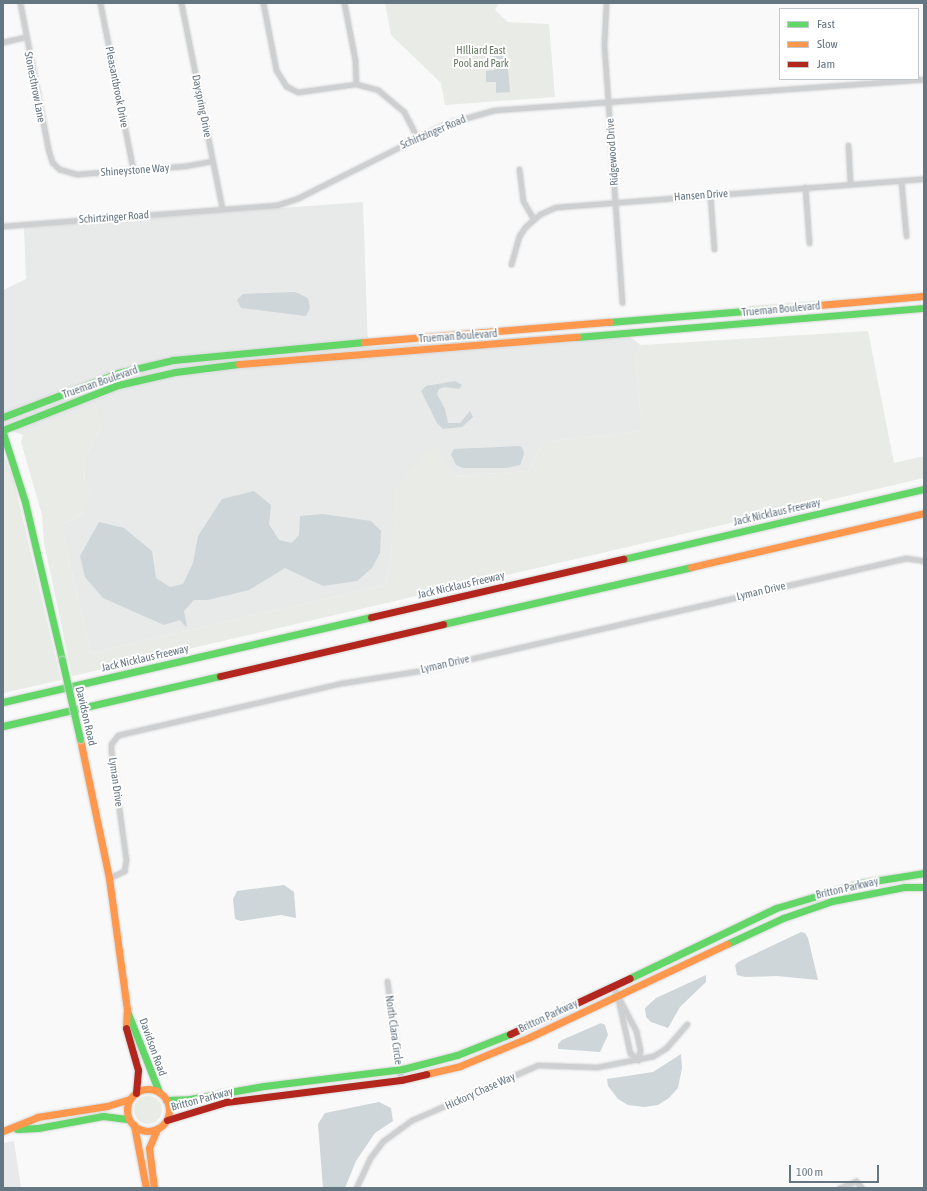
<!DOCTYPE html>
<style>
body{margin:0}
#map{position:relative;width:927px;height:1191px;overflow:hidden;background:#f9f9f9;font-family:"Asap Condensed",sans-serif}
div>[style]{position:absolute}
[style*='--x']{left:calc(var(--x)*1px);top:calc(var(--y)*1px);width:calc(var(--w)*1px);rotate:calc(var(--a)*1deg)}
.built>*{inset:0;background:#e8e9e9}
.green>*{inset:0;background:#e8ebe6}
.round{border-radius:50%}
.water>*{inset:0;background:#ced6d9}
.roads{filter:drop-shadow(0 0 1px #d5d6d7) drop-shadow(0 0 1px #d5d6d7)}
.street>*{height:5px;margin:-2.5px;padding:0 2.5px;transform-origin:2.5px;border-radius:2.5px;background:#cecfd0}
.fast>*{height:7px;margin:-3.5px;padding:0 3.5px;transform-origin:3.5px;border-radius:3.5px;background:#63d668}
.slow>*{height:7px;margin:-3.5px;padding:0 3.5px;transform-origin:3.5px;border-radius:3.5px;background:#ff974d}
.slow>.ring{margin:-3.5px;padding:0;box-sizing:content-box;background:none;border:7px solid #ff974d;border-radius:50%}
.jam>*{height:7px;margin:-3.5px;padding:0 3.5px;transform-origin:3.5px;border-radius:3.5px;background:#b3261e}
.bridges{filter:drop-shadow(0 0 1px #d5d6d7) drop-shadow(0 0 1px #d5d6d7)}
.fast-bridge>*{height:7px;margin:-3.5px;padding:0 3.5px;transform-origin:3.5px;border-radius:3.5px;background:#63d668}
span{translate:-50% -50%;white-space:nowrap;text-align:center;line-height:1.15;-webkit-text-stroke:4px #fff;paint-order:stroke}
.park-label{font-size:11px;color:#687a64}
.street-label{font-size:11px;color:#657683}
.frame{position:absolute;inset:0;border:4px solid #657683;pointer-events:none}
.legend{position:absolute;left:779px;top:8px;width:140px;height:72px;box-sizing:border-box;background:#fff;border:1px solid #c1c8cd;margin:0;padding:5px 7px;list-style:none;font-size:12px;color:#657683}
.legend li{display:flex;align-items:center;gap:8px;height:20px}
.legend b{width:20px;border:1px solid #c1c8cd}
.scale{position:absolute;left:789px;top:1165px;width:90px;height:18px;box-sizing:border-box;border:2px solid #657683;border-top:0;padding-left:5px;font-size:12px;line-height:14px;white-space:nowrap;color:#657683;-webkit-text-stroke:3px #fff;paint-order:stroke}
</style>
<div id="map">
<div class="built">
<i style="clip-path:polygon(363px 202px,368px 347px,620px 330px,641px 345px,635px 359px,642px 431px,543px 442px,528px 471px,453px 476px,437px 448px,392px 544px,385px 585px,91px 653px,61px 525px,85px 513px,84px 459px,102px 426px,88px 407px,23px 435px,3px 428px,3px 290px,26px 279px,24px 227px)"></i>
<i style="clip-path:polygon(14px 1141px,21px 1188px,3px 1188px,3px 1143px)"></i>
</div>
<div class="green">
<i style="clip-path:polygon(385px 3px,499px 3px,495px 10px,508px 22px,549px 24px,555px 97px,445px 105px,441px 83px,391px 35px)"></i>
<i style="clip-path:polygon(868px 331px,894px 463px,924px 456px,924px 478px,72px 676px,44px 543px,42px 515px,21px 442px,23px 435px,88px 406px,97px 406px,102px 426px,84px 459px,84px 479px,92px 493px,85px 513px,61px 525px,91px 653px,385px 585px,392px 544px,394px 490px,424px 454px,437px 447px,453px 476px,528px 471px,543px 442px,642px 431px,635px 359px,641px 345px)"></i>
<i style="clip-path:polygon(3px 453px,13px 477px,61px 680px,3px 693px)"></i>
<i class="round" style="left:134px;top:1096px;width:28px;height:28px"></i>
</div>
<div class="water">
<i style="clip-path:polygon(506px 46px,510px 92px,496px 93px,496px 82px,486px 82px,486px 71px,495px 70px,493px 47px)"></i>
<i style="clip-path:polygon(295px 292px,308px 298px,310px 308px,306px 316px,241px 308px,237px 300px,243px 294px)"></i>
<i style="clip-path:polygon(455px 381px,462px 385px,459px 389px,445px 387px,439px 389px,437px 394px,445px 409px,448px 423px,460px 423px,470px 411px,473px 417px,462px 427px,443px 429px,437px 423px,421px 391px,426px 386px)"></i>
<i style="clip-path:polygon(519px 446px,522px 447px,524px 454px,520px 465px,506px 468px,463px 468px,456px 465px,451px 454px,454px 449px)"></i>
<i style="clip-path:polygon(254px 491px,271px 505px,269px 524px,279px 540px,292px 543px,299px 535px,300px 516px,323px 514px,371px 521px,381px 531px,380px 553px,372px 568px,357px 581px,323px 586px,285px 568px,249px 590px,208px 600px,194px 600px,184px 611px,187px 626px,185px 626px,180px 620px,164px 625px,103px 598px,85px 577px,80px 556px,99px 522px,124px 528px,152px 551px,156px 578px,170px 587px,183px 584px,193px 563px,198px 536px,222px 499px)"></i>
<i style="clip-path:polygon(284px 885px,294px 892px,296px 918px,281px 915px,241px 921px,235px 919px,233px 899px,237px 891px)"></i>
<i style="clip-path:polygon(801px 932px,805px 933px,808px 938px,818px 980px,777px 976px,745px 977px,737px 975px,735px 965px,738px 962px)"></i>
<i style="clip-path:polygon(706px 975px,706px 982px,680px 1007px,668px 1028px,651px 1022px,646px 1017px,645px 1008px,656px 998px)"></i>
<i style="clip-path:polygon(601px 1023px,605px 1025px,608px 1035px,600px 1052px,558px 1049px,558px 1044px,562px 1040px)"></i>
<i style="clip-path:polygon(681px 1054px,682px 1068px,678px 1088px,669px 1098px,658px 1105px,644px 1107px,628px 1105px,618px 1099px,608px 1086px,607px 1079px,653px 1072px)"></i>
<i style="clip-path:polygon(379px 1102px,391px 1108px,393px 1121px,375px 1133px,356px 1161px,345px 1188px,323px 1188px,318px 1124px,325px 1113px)"></i>
</div>
<div class="roads">
<div class="street">
<i style="--x:20;--y:3;--w:149;--a:79.1"></i>
<i style="--x:48;--y:149;--w:14;--a:73"></i>
<i style="--x:52;--y:162;--w:10;--a:45"></i>
<i style="--x:59;--y:169;--w:19;--a:16"></i>
<i style="--x:77;--y:174;--w:107;--a:-4.3"></i>
<i style="--x:184;--y:166;--w:28;--a:-10"></i>
<i style="--x:100;--y:3;--w:170;--a:78.8"></i>
<i style="--x:181;--y:3;--w:210;--a:78.7"></i>
<i style="--x:263;--y:3;--w:68;--a:79"></i>
<i style="--x:276;--y:70;--w:19;--a:58"></i>
<i style="--x:286;--y:86;--w:13;--a:27"></i>
<i style="--x:298;--y:92;--w:59;--a:-7.9"></i>
<i style="--x:356;--y:84;--w:23;--a:15"></i>
<i style="--x:378;--y:90;--w:34;--a:40"></i>
<i style="--x:404;--y:112;--w:28;--a:63"></i>
<i style="--x:344;--y:3;--w:58;--a:79.1"></i>
<i style="--x:355;--y:60;--w:24;--a:88"></i>
<i style="--x:606;--y:3;--w:42;--a:92.7"></i>
<i style="--x:604;--y:45;--w:258;--a:86"></i>
<i style="--x:3;--y:42;--w:23;--a:-13"></i>
<i style="--x:848;--y:145;--w:39;--a:87"></i>
<i style="--x:519;--y:169;--w:32;--a:83"></i>
<i style="--x:523;--y:201;--w:20;--a:60"></i>
<i style="--x:901;--y:181;--w:55;--a:84.8"></i>
<i style="--x:805;--y:187;--w:56;--a:85.9"></i>
<i style="--x:710;--y:195;--w:54;--a:85.8"></i>
<i style="--x:3;--y:226;--w:275;--a:-4.4"></i>
<i style="--x:277;--y:205;--w:22;--a:-18"></i>
<i style="--x:298;--y:198;--w:165;--a:-26.7"></i>
<i style="--x:445;--y:124;--w:51;--a:-15.9"></i>
<i style="--x:494;--y:110;--w:431;--a:-4.1"></i>
<i style="--x:511;--y:264;--w:29;--a:-74"></i>
<i style="--x:519;--y:236;--w:11;--a:-56"></i>
<i style="--x:525;--y:227;--w:20;--a:-41"></i>
<i style="--x:540;--y:214;--w:17;--a:-24"></i>
<i style="--x:556;--y:207;--w:369;--a:-4.4"></i>
<i style="--x:109;--y:878;--w:17;--a:-25"></i>
<i style="--x:124;--y:871;--w:11;--a:-80"></i>
<i style="--x:126;--y:860;--w:111;--a:-97.8"></i>
<i style="--x:111;--y:750;--w:6;--a:-90"></i>
<i style="--x:111;--y:744;--w:11;--a:-52"></i>
<i style="--x:118;--y:735;--w:230;--a:-13.1"></i>
<i style="--x:342;--y:683;--w:77;--a:-9"></i>
<i style="--x:418;--y:671;--w:501;--a:-13.04"></i>
<i style="--x:906;--y:558;--w:18;--a:9"></i>
<i style="--x:387;--y:981;--w:100;--a:82"></i>
<i style="--x:613;--y:987;--w:50;--a:62.4"></i>
<i style="--x:636;--y:1031;--w:19;--a:78"></i>
<i style="--x:640;--y:1050;--w:10;--a:101"></i>
<i style="--x:618;--y:999;--w:55;--a:77.5"></i>
<i style="--x:630;--y:1053;--w:11;--a:41"></i>
<i style="--x:356;--y:1188;--w:33;--a:-65"></i>
<i style="--x:370;--y:1158;--w:21;--a:-53"></i>
<i style="--x:383;--y:1141;--w:36;--a:-36"></i>
<i style="--x:412;--y:1120;--w:137;--a:-23.6"></i>
<i style="--x:538;--y:1065;--w:59;--a:1.9"></i>
<i style="--x:597;--y:1067;--w:57;--a:-11.1"></i>
<i style="--x:653;--y:1056;--w:15;--a:-32"></i>
<i style="--x:666;--y:1048;--w:32;--a:-49"></i>
<i style="--x:839;--y:1188;--w:18;--a:-22"></i>
<i style="--x:856;--y:1181;--w:9;--a:49"></i>
</div>
<div class="fast">
<i style="--x:609;--y:322;--w:211;--a:-4.6"></i>
<i style="--x:577;--y:337;--w:348;--a:-4.8"></i>
<i style="--x:3;--y:417;--w:123;--a:-20.9"></i>
<i style="--x:118;--y:373;--w:57;--a:-13.3"></i>
<i style="--x:173;--y:360;--w:192;--a:-5.4"></i>
<i style="--x:3;--y:430;--w:123;--a:-21.4"></i>
<i style="--x:118;--y:385;--w:58;--a:-12.8"></i>
<i style="--x:175;--y:372;--w:64;--a:-7.1"></i>
<i style="--x:3;--y:433;--w:72;--a:72.3"></i>
<i style="--x:25;--y:502;--w:162;--a:76.8"></i>
<i style="--x:623;--y:559;--w:309;--a:-13.1"></i>
<i style="--x:443;--y:624;--w:254;--a:-12.9"></i>
<i style="--x:3;--y:702;--w:378;--a:-13"></i>
<i style="--x:3;--y:726;--w:223;--a:-13"></i>
<i style="--x:727;--y:944;--w:62;--a:-24.9"></i>
<i style="--x:783;--y:918;--w:52;--a:-19.1"></i>
<i style="--x:832;--y:901;--w:73;--a:-11"></i>
<i style="--x:904;--y:887;--w:20;--a:0"></i>
<i style="--x:630;--y:978;--w:162;--a:-25.6"></i>
<i style="--x:776;--y:908;--w:89;--a:-16.4"></i>
<i style="--x:861;--y:883;--w:64;--a:-9"></i>
<i style="--x:127;--y:1011;--w:87;--a:68.4"></i>
<i style="--x:166;--y:1100;--w:24;--a:-2"></i>
<i style="--x:190;--y:1099;--w:75;--a:-10"></i>
<i style="--x:264;--y:1086;--w:140;--a:-7"></i>
<i style="--x:403;--y:1069;--w:56;--a:-14.5"></i>
<i style="--x:457;--y:1055;--w:57;--a:-21.6"></i>
<i style="--x:17;--y:1129;--w:21;--a:-3"></i>
<i style="--x:38;--y:1128;--w:66;--a:-10.5"></i>
<i style="--x:103;--y:1116;--w:26;--a:7"></i>
</div>
<div class="slow">
<i style="--x:819;--y:305;--w:105;--a:-4.9"></i>
<i style="--x:364;--y:342;--w:246;--a:-4.7"></i>
<i style="--x:239;--y:364;--w:339;--a:-4.6"></i>
<i style="--x:691;--y:567;--w:239;--a:-13"></i>
<i style="--x:80;--y:739;--w:142;--a:78.2"></i>
<i style="--x:109;--y:878;--w:132;--a:82.2"></i>
<i style="--x:127;--y:1009;--w:19;--a:93"></i>
<i style="--x:426;--y:1074;--w:35;--a:-13"></i>
<i style="--x:460;--y:1066;--w:76;--a:-22.5"></i>
<i style="--x:530;--y:1037;--w:218;--a:-25.3"></i>
<i class="ring" style="left:127px;top:1089px;width:35px;height:35px"></i>
<i style="--x:134;--y:1125;--w:64;--a:79.2"></i>
<i style="--x:3;--y:1131;--w:37;--a:-22"></i>
<i style="--x:37;--y:1117;--w:71;--a:-8.9"></i>
<i style="--x:107;--y:1106;--w:24;--a:-17"></i>
<i style="--x:154;--y:1188;--w:40;--a:-97.1"></i>
<i style="--x:149;--y:1148;--w:21;--a:-67"></i>
</div>
<div class="jam">
<i style="--x:371;--y:617;--w:259;--a:-13"></i>
<i style="--x:220;--y:676;--w:229;--a:-13.1"></i>
<i style="--x:126;--y:1028;--w:44;--a:74.1"></i>
<i style="--x:138;--y:1070;--w:23;--a:95"></i>
<i style="--x:510;--y:1034;--w:132;--a:-25"></i>
<i style="--x:167;--y:1120;--w:62;--a:-17"></i>
<i style="--x:226;--y:1102;--w:176;--a:-7.2"></i>
<i style="--x:401;--y:1080;--w:26;--a:-13"></i>
</div>
</div>
<div class="bridges">
<div class="fast-bridge">
<i style="--x:62;--y:660;--w:81;--a:77.2"></i>
</div>
</div>
<div class="park-label">
<span style="left:481px;top:57px">HIlliard East<br>Pool and Park</span>
</div>
<div class="street-label">
<span style="left:35px;top:87px;rotate:79deg">Stonesthrow Lane</span>
<span style="left:117px;top:87px;rotate:79deg">Pleasantbrook Drive</span>
<span style="left:202px;top:106px;rotate:79deg">Dayspring Drive</span>
<span style="left:433px;top:132px;rotate:-23deg">Schirtzinger Road</span>
<span style="left:612px;top:152px;rotate:-94deg">Ridgewood Drive</span>
<span style="left:135px;top:170px;rotate:-4deg">Shineystone Way</span>
<span style="left:701px;top:195px;rotate:-4deg">Hansen Drive</span>
<span style="left:114px;top:217px;rotate:-4deg">Schirtzinger Road</span>
<span style="left:781px;top:309px;rotate:-5deg">Trueman Boulevard</span>
<span style="left:458px;top:336px;rotate:-4deg">Trueman Boulevard</span>
<span style="left:100px;top:382px;rotate:-19deg">Trueman Boulevard</span>
<span style="left:777px;top:512px;rotate:-13deg">Jack Nicklaus Freeway</span>
<span style="left:461px;top:585px;rotate:-13deg">Jack Nicklaus Freeway</span>
<span style="left:761px;top:591px;rotate:-13deg">Lyman Drive</span>
<span style="left:145px;top:658px;rotate:-13deg">Jack Nicklaus Freeway</span>
<span style="left:445px;top:664px;rotate:-13deg">Lyman Drive</span>
<span style="left:86px;top:716px;rotate:77deg">Davidson Road</span>
<span style="left:116px;top:782px;rotate:82deg">Lyman Drive</span>
<span style="left:847px;top:888px;rotate:-13deg">Britton Parkway</span>
<span style="left:548px;top:1016px;rotate:-25deg">Britton Parkway</span>
<span style="left:394px;top:1030px;rotate:82deg">North Clara Circle</span>
<span style="left:153px;top:1047px;rotate:70deg">Davidson Road</span>
<span style="left:480px;top:1091px;rotate:-24deg">Hickory Chase Way</span>
<span style="left:202px;top:1099px;rotate:-15deg">Britton Parkway</span>
</div>
<div class="frame"></div>
<ul class="legend">
<li><b style="height:5px;background:#63d668"></b>Fast</li>
<li><b style="height:5px;background:#ff974d"></b>Slow</li>
<li><b style="height:5px;background:#b3261e"></b>Jam</li>
</ul>
<div class="scale">100 m</div>
</div>
